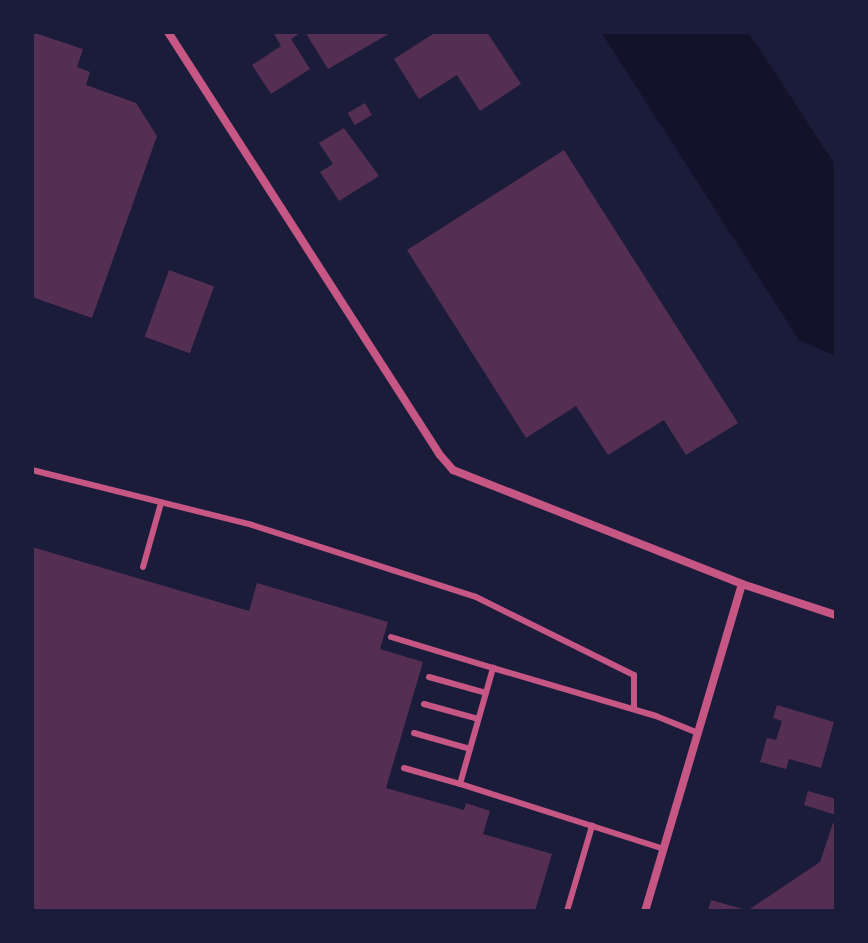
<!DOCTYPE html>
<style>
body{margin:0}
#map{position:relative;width:868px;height:943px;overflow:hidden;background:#1b1b3a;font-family:"Titillium Web",sans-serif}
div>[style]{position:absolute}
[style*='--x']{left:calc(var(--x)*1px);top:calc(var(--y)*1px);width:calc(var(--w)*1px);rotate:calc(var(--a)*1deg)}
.water>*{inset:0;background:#12122b}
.building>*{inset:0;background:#542f53;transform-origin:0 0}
.service>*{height:6px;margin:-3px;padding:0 3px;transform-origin:3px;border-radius:3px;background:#c65784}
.minor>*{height:8px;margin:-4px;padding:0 4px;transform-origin:4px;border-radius:4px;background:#c65784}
span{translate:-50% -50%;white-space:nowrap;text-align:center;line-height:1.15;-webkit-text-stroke:8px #1b1b3a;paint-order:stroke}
.frame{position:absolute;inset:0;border:34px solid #1b1b3a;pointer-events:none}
</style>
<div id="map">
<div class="water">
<i style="clip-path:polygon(601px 32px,748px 32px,836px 166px,836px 356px,799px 340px)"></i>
</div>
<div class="building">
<i style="clip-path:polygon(32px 32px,83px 49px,77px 67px,90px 72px,86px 85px,136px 103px,157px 136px,92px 318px,32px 297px)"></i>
<i style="clip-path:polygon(273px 32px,302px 32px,291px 39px,310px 69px,271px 94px,252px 65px,281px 46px)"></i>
<i style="clip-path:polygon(305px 32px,392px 32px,328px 69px)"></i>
<i style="clip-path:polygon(436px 32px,487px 32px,521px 84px,480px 111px,457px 75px,419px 99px,394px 59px)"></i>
<i style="left:365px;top:103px;width:14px;height:20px;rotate:60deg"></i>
<i style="clip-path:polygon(344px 128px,379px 176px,339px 201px,320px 172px,333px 164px,319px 143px)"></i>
<i style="clip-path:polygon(564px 150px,738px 423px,686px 455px,664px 420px,608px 455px,576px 406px,526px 438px,407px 250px)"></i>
<i style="left:169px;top:270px;width:48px;height:71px;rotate:20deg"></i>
<i style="clip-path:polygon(32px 547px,249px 611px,257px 583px,388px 622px,380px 649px,423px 662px,386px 788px,464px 810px,466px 803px,490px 811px,483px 834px,552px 854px,535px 911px,32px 911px)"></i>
<i style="clip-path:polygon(777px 705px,834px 722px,821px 768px,789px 759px,786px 769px,760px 762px,767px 738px,776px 740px,782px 721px,773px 718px)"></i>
<i style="clip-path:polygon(808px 791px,836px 799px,836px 815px,804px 805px)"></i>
<i style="clip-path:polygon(833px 823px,836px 824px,836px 911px,747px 911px,820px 862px)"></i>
<i style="clip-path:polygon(711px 900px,746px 910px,746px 911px,708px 911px)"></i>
</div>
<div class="service">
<i style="--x:32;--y:470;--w:227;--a:14"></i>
<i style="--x:252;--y:525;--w:235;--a:17.8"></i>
<i style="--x:476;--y:597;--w:176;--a:26.3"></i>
<i style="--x:634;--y:675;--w:34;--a:90"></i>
<i style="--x:143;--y:567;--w:66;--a:-74.3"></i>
<i style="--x:391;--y:637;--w:107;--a:16.9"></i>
<i style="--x:429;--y:677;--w:59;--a:15.7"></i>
<i style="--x:424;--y:704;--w:56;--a:15.5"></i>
<i style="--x:414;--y:733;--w:58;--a:15.9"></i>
<i style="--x:404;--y:768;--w:58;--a:15.9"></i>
<i style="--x:664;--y:849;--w:214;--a:-162.3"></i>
<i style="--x:460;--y:784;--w:121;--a:-74.1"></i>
<i style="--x:493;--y:668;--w:170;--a:16.4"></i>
<i style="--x:656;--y:716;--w:45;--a:22"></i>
<i style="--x:567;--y:911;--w:89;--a:-73.6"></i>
</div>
<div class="minor">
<i style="--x:168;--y:32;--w:503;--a:57.26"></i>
<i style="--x:440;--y:455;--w:20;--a:49"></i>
<i style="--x:453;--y:470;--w:311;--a:21.5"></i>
<i style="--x:742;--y:584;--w:341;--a:106.5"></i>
<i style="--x:742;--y:584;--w:99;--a:18.3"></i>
</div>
<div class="frame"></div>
</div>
